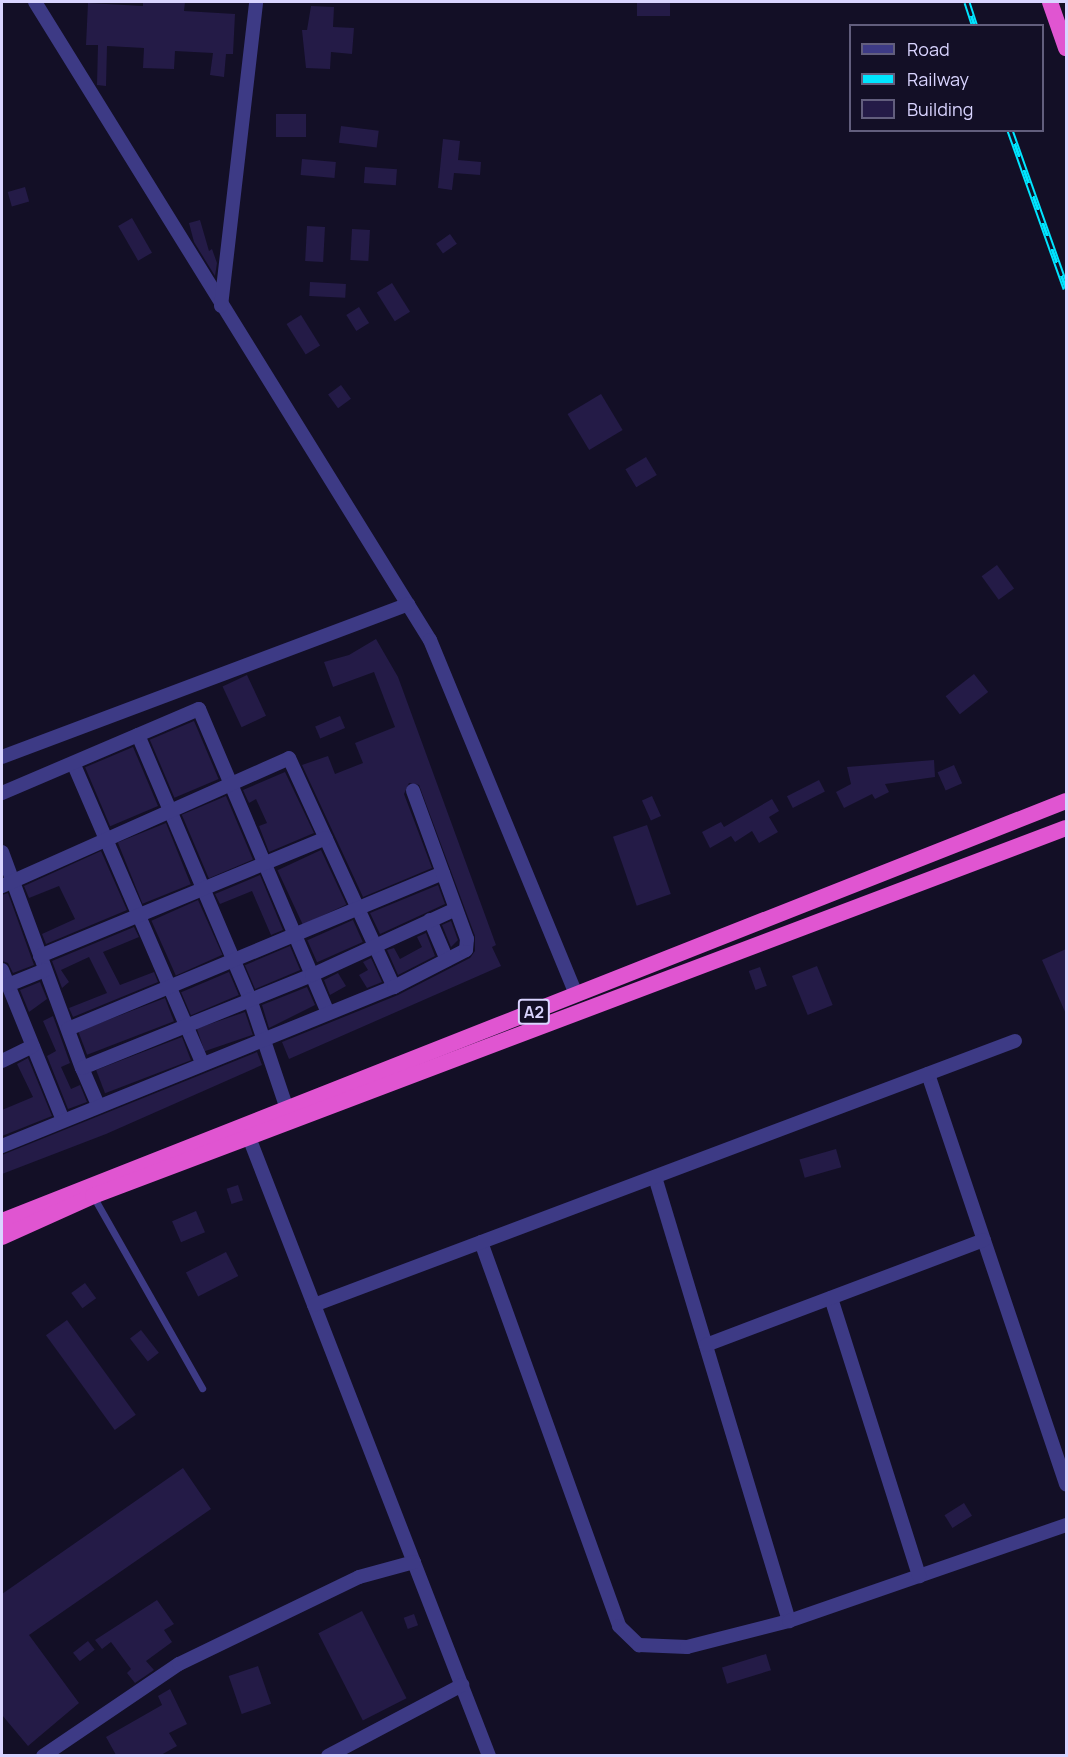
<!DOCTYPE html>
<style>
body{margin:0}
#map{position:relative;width:1068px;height:1757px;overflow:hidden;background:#130f26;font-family:Manrope,sans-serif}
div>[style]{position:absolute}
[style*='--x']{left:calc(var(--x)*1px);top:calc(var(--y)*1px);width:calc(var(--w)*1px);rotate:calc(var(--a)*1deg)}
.building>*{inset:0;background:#241b47;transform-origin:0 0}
.service>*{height:7px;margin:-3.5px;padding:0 3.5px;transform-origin:3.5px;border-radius:3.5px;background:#3d3a85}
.minor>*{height:14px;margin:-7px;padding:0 7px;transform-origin:7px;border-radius:7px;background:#3d3a85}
.trunk>*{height:16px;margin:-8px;padding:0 8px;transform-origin:8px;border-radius:8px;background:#e055d1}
.rail>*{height:7px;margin-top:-3.5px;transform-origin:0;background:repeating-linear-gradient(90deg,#130f26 0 14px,#00e5ff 0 28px);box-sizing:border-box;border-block:2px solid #00e5ff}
span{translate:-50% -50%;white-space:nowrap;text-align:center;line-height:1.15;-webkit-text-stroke:4.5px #130f26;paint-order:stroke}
.shield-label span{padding:2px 4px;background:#130f26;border:2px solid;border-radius:4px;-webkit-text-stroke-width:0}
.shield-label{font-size:16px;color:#d9d4ff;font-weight:700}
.frame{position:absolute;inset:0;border:3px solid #d9d4ff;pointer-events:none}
.legend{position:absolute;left:849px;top:24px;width:195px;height:108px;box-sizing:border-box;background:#130f26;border:2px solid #625e7d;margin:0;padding:8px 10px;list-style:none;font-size:18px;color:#d9d4ff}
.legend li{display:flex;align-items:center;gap:12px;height:30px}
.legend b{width:30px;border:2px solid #625e7d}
</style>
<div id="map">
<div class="building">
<i style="clip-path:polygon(143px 2px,185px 2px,184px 11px,235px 14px,233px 54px,226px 54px,224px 77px,210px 75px,213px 53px,175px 51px,174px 69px,143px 68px,144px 48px,107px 46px,106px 86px,97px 85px,98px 45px,86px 45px,88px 3px,143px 6px)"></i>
<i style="left:637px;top:2px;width:33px;height:14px"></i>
<i style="clip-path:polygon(311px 6px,334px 7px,333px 27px,354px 28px,352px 54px,331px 52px,330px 69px,306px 68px,302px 30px,307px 30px)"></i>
<i style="left:276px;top:114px;width:30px;height:23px"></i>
<i style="left:341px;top:126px;width:38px;height:17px;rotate:7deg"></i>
<i style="clip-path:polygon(443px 139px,460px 141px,458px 160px,481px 162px,480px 175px,454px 173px,452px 190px,438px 188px)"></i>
<i style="left:302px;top:159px;width:34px;height:16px;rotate:5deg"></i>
<i style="left:365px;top:167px;width:32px;height:16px;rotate:4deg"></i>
<i style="left:25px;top:187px;width:15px;height:18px;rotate:74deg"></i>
<i style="left:132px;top:218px;width:40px;height:16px;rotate:60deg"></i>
<i style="clip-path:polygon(200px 220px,209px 251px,212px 249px,217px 263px,215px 276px,194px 242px,189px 223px)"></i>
<i style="left:307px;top:226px;width:18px;height:35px;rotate:3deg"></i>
<i style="left:352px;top:229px;width:18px;height:31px;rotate:3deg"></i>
<i style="left:450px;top:234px;width:12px;height:17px;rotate:55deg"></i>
<i style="left:310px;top:282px;width:36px;height:14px;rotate:3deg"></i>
<i style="left:392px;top:283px;width:34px;height:18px;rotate:58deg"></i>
<i style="left:359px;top:307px;width:19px;height:15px;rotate:58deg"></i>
<i style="left:301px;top:315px;width:36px;height:17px;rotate:58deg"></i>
<i style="left:341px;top:385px;width:17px;height:16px;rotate:54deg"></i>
<i style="left:601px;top:394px;width:42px;height:39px;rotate:59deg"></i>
<i style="left:646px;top:457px;width:21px;height:24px;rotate:59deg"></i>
<i style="left:997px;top:565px;width:29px;height:19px;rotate:54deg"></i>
<i style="clip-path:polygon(376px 639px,398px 677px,496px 945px,492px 947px,501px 966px,289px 1059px,282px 1042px,398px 995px,470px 958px,475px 951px,475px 936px,419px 785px,409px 783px,404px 794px,432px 868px,363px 897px,302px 765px,328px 756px,335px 774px,363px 763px,355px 743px,395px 727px,374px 672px,333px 687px,324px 662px,349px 655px)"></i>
<i style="left:974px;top:674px;width:23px;height:36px;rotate:52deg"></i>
<i style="left:247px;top:675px;width:45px;height:27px;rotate:65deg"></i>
<i style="left:340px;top:716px;width:13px;height:27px;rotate:67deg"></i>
<i style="left:194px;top:721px;width:63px;height:48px;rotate:67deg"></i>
<i style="left:133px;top:747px;width:64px;height:52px;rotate:67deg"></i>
<i style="clip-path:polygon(934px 760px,935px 777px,885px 784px,889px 792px,875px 799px,872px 794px,844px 808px,836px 792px,851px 784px,847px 767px)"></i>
<i style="left:954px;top:765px;width:20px;height:18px;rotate:66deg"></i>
<i style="clip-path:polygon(285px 772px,314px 833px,269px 852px,259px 826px,267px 823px,256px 799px,249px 803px,243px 790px)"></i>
<i style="left:819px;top:780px;width:13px;height:36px;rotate:63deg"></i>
<i style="left:226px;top:796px;width:69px;height:48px;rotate:67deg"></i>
<i style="left:652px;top:796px;width:22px;height:11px;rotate:66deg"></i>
<i style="clip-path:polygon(772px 799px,779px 811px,769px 817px,778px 832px,759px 843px,752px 831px,735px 842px,731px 836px,710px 848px,702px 832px,721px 822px,724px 827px)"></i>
<i style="left:166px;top:823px;width:66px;height:52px;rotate:68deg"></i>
<i style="left:647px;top:825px;width:73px;height:36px;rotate:71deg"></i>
<i style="left:321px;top:850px;width:60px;height:48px;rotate:65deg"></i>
<i style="clip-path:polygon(101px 851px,127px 910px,46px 944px,42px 934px,75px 919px,59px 886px,29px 898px,24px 886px)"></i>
<i style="clip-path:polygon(260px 875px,283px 930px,271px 935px,252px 891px,220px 904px,215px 894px)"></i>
<i style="clip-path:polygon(438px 885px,445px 904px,380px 934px,370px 913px)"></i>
<i style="clip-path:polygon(8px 893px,34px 965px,13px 973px,8px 963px,2px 961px,2px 895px)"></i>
<i style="left:198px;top:900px;width:60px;height:51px;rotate:66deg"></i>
<i style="left:353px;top:920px;width:24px;height:50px;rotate:66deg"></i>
<i style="clip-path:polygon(451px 921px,458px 940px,451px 947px,442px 925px)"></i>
<i style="clip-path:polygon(134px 927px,139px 937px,103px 952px,120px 985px,154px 972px,158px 982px,73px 1017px,69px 1008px,107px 993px,89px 957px,61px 970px,69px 982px,62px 988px,52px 961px)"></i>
<i style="clip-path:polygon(426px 933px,435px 956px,398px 975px,387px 950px,394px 948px,400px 959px,422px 947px,417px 937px)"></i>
<i style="left:290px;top:946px;width:26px;height:49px;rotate:67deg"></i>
<i style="clip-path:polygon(1066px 949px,1066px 1014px,1042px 960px)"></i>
<i style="clip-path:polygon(371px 958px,382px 982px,367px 988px,359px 975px,368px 970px,363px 962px)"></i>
<i style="left:817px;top:966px;width:42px;height:27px;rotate:68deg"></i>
<i style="left:760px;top:967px;width:20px;height:12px;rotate:70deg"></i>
<i style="left:229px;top:972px;width:25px;height:52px;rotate:67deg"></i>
<i style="clip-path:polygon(338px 973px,346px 986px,330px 995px,324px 980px)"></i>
<i style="clip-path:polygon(40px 982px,47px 999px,29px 1012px,20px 990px)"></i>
<i style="clip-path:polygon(307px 987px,315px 1005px,269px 1028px,262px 1005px)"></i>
<i style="left:165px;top:998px;width:25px;height:93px;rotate:69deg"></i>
<i style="left:245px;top:1012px;width:24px;height:51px;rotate:71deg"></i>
<i style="clip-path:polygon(53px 1016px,70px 1063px,61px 1067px,71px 1089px,80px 1085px,87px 1102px,68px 1109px,47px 1056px,56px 1051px,43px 1021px)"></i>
<i style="left:182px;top:1037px;width:25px;height:92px;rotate:69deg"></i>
<i style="clip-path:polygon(257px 1052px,262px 1065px,106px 1134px,2px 1174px,2px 1155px)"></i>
<i style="clip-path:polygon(28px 1058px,52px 1116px,2px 1136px,2px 1110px,33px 1097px,17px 1064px)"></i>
<i style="left:836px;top:1149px;width:19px;height:38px;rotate:74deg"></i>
<i style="left:238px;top:1185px;width:16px;height:12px;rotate:72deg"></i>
<i style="left:196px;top:1211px;width:23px;height:26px;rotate:67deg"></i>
<i style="left:226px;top:1252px;width:27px;height:45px;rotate:63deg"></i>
<i style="left:85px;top:1283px;width:19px;height:17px;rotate:54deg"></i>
<i style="left:67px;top:1320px;width:117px;height:26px;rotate:54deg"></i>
<i style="left:141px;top:1330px;width:29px;height:14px;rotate:52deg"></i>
<i style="clip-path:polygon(183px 1468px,211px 1509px,29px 1635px,79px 1703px,28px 1746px,2px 1715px,2px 1594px)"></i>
<i style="left:964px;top:1503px;width:15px;height:23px;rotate:58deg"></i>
<i style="clip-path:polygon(157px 1600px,174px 1624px,164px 1630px,172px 1642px,146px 1661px,154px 1670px,135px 1683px,127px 1673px,131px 1669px,111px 1642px,102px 1649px,95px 1640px)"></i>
<i style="left:362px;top:1611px;width:98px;height:49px;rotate:63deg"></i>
<i style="left:414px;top:1614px;width:12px;height:11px;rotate:70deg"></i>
<i style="left:88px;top:1641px;width:11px;height:19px;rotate:52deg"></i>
<i style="left:766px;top:1654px;width:17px;height:46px;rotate:73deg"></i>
<i style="left:258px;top:1666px;width:40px;height:31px;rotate:71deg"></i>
<i style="clip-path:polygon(170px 1689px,187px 1724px,169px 1733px,177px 1746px,161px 1755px,116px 1755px,106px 1737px,162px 1705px,158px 1696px)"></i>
</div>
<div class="service">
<i style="--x:93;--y:1196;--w:221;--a:60.4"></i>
</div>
<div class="minor">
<i style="--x:35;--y:2;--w:750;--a:58.24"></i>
<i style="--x:430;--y:640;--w:384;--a:67.6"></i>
<i style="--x:221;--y:306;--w:306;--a:-83.4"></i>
<i style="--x:138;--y:735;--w:287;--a:67"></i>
<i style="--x:250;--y:999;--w:116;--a:71.4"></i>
<i style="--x:2;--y:757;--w:434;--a:-20.6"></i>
<i style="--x:74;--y:765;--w:323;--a:66.7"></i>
<i style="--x:2;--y:793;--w:214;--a:-23.1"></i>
<i style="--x:199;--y:709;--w:330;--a:67"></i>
<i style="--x:2;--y:852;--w:230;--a:69.7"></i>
<i style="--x:2;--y:886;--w:314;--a:-24"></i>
<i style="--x:289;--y:758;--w:252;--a:65.4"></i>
<i style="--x:430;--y:920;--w:43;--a:67"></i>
<i style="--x:40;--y:956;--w:309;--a:-22.4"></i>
<i style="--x:2;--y:970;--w:162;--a:67.9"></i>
<i style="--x:8;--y:985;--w:40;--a:-22"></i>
<i style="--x:68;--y:1029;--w:406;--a:-22.6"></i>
<i style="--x:2;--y:1061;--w:34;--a:-26"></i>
<i style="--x:928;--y:1074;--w:433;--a:71.4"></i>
<i style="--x:98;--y:1105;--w:40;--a:-113.4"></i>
<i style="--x:82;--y:1068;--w:248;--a:-22"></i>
<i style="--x:312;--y:975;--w:158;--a:-24.6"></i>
<i style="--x:250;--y:1140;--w:661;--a:68.79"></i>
<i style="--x:2;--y:1146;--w:423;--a:-22.1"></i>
<i style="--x:394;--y:987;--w:81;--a:-27.2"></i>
<i style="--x:466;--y:950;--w:11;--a:-85"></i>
<i style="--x:467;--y:939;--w:158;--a:-110"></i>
<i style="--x:655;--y:1177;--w:464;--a:73.2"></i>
<i style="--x:481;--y:1242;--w:408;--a:70.2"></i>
<i style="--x:619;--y:1626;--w:28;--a:44"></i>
<i style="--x:639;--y:1645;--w:48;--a:2.4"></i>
<i style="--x:687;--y:1647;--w:105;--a:-14.3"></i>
<i style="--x:789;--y:1621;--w:293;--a:-19.1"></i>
<i style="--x:831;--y:1298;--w:292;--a:72.4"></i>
<i style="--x:314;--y:1305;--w:749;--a:-20.64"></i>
<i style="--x:706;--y:1345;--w:297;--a:-20.7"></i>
<i style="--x:43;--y:1756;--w:164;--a:-34.1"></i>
<i style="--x:179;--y:1664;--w:200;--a:-25.8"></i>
<i style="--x:359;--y:1577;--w:57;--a:-15.3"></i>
<i style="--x:328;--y:1756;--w:152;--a:-27.9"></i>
</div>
<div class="trunk">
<i style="--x:1050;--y:2;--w:49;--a:70.8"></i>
<i style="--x:2;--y:1221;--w:1144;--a:-21.54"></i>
<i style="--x:2;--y:1237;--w:100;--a:-24.3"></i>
<i style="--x:93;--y:1196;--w:1040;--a:-20.72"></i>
</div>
<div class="rail">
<i style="--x:967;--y:2;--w:25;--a:72"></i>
<i style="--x:1010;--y:130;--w:168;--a:70.5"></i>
</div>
<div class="shield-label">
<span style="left:534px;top:1012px">A2</span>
</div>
<div class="frame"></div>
<ul class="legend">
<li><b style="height:8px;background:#3d3a85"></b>Road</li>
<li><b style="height:8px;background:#00e5ff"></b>Railway</li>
<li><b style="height:16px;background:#241b47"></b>Building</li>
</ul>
</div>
